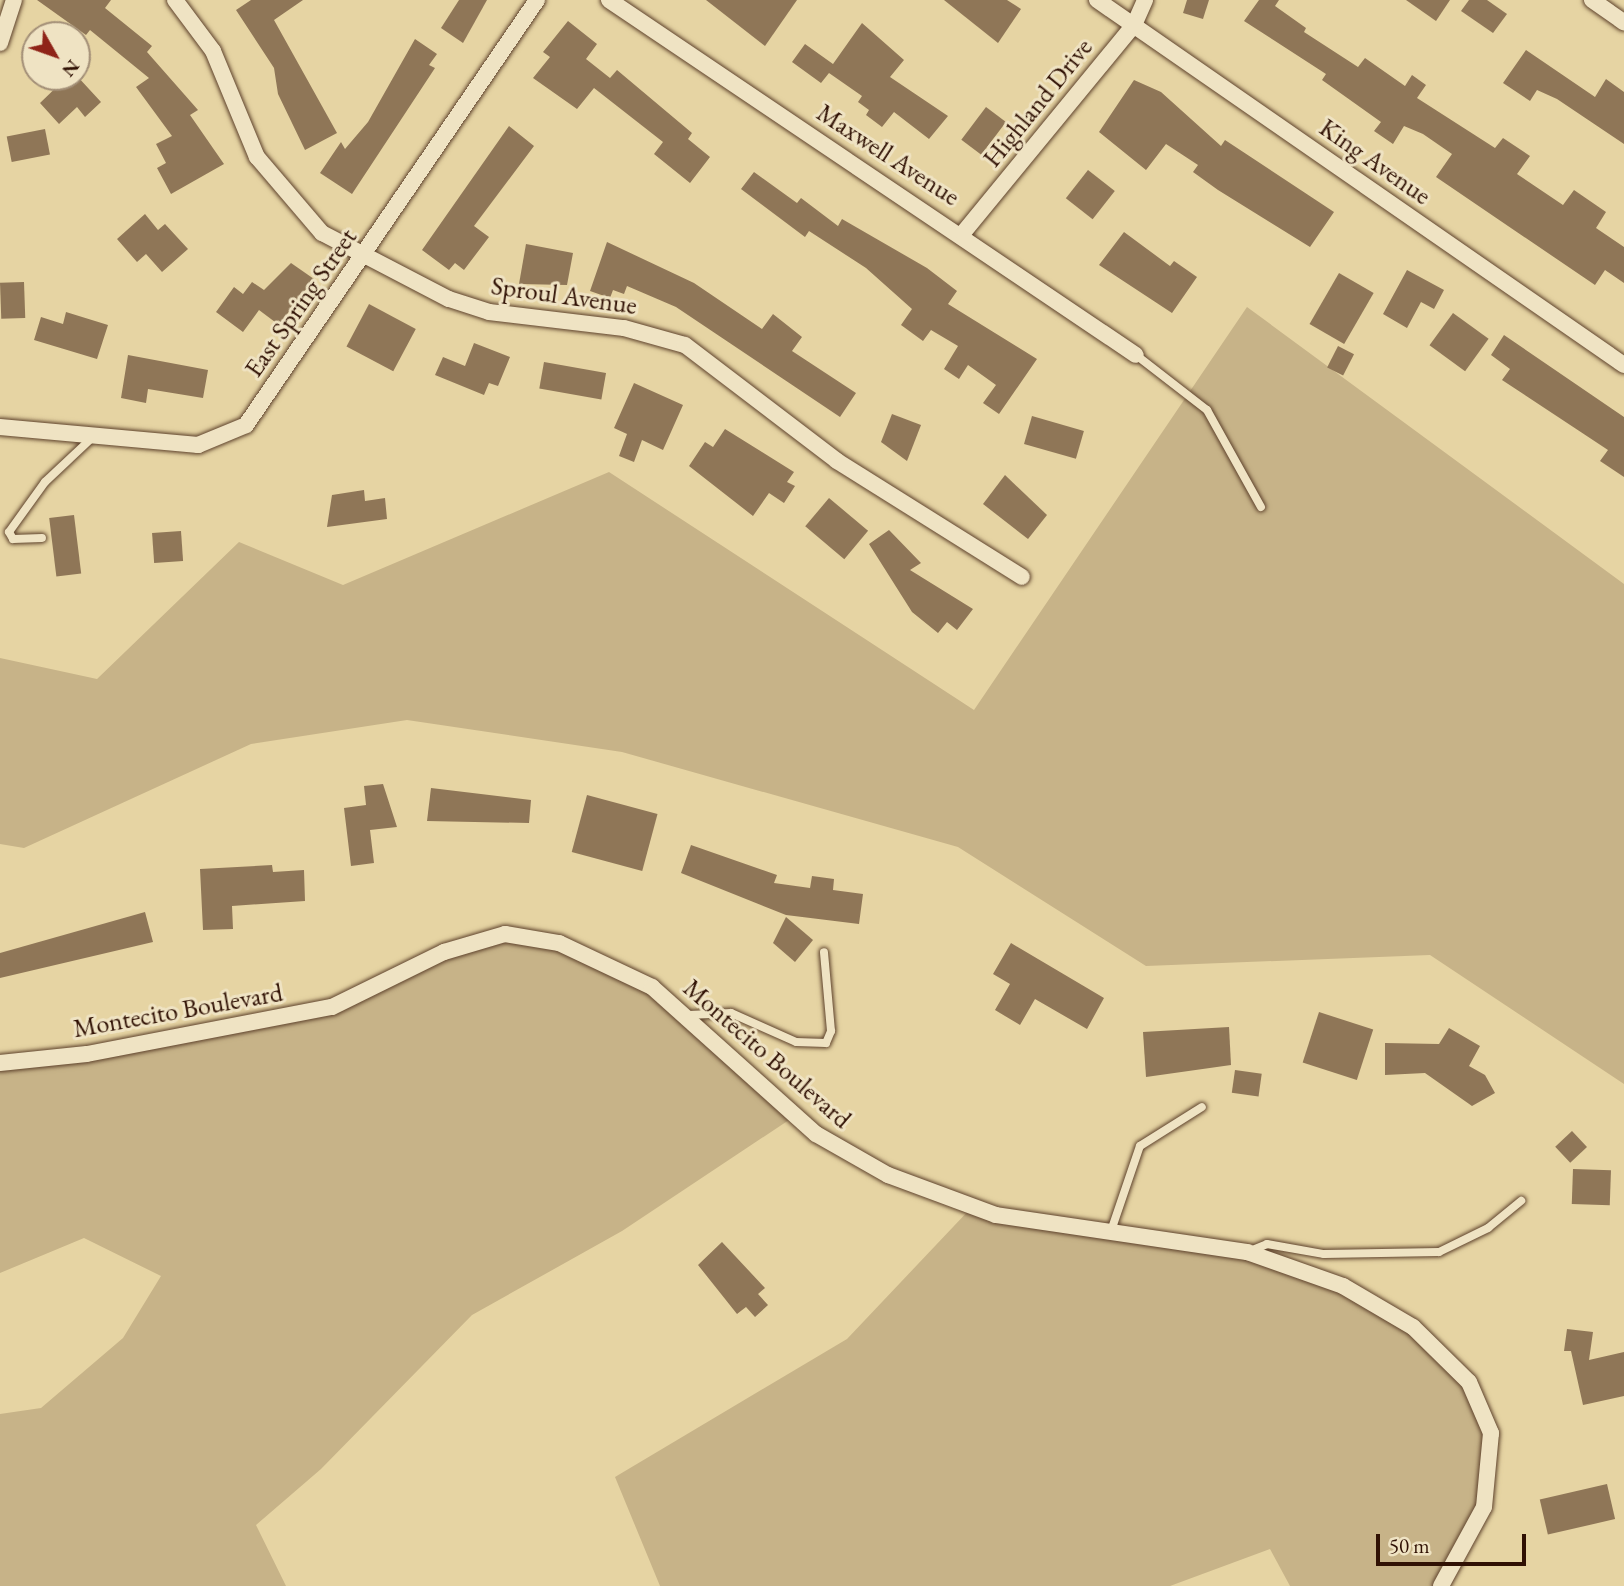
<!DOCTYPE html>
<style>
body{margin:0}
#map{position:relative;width:1624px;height:1586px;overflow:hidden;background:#e6d4a3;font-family:"EB Garamond",serif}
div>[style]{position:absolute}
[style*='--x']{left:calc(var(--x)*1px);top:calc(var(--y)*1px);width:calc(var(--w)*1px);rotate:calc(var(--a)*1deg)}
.green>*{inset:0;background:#c7b388}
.building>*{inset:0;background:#8f7657;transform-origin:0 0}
.roads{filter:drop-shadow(0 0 2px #5e422c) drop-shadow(0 0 2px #5e422c)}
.lane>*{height:8px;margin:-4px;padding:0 4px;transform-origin:4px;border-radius:4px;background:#efe3c3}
.street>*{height:16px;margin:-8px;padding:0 8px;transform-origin:8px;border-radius:8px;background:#efe3c3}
span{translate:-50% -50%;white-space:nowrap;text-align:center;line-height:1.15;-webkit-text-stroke:6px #efe3c3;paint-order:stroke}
.street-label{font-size:26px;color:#301104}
.north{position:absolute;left:21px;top:21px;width:70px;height:70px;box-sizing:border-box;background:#efe3c3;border:2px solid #a38f77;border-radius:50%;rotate:130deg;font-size:19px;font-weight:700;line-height:28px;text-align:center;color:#301104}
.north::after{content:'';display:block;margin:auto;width:24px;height:32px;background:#8f2418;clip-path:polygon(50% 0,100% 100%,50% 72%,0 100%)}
.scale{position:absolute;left:1376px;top:1534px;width:150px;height:32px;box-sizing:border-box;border:4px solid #301104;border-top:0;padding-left:9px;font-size:21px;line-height:24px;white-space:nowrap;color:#301104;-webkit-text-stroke:5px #efe3c3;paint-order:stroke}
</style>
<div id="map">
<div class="green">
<i style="clip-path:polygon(1247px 307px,1624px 584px,1624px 1084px,1430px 955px,1146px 966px,958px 847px,622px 752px,407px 720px,251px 744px,24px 848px,0 844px,0 658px,97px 679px,239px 542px,343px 585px,609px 472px,974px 710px)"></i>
<i style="clip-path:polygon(531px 935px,629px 975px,795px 1116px,622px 1231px,472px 1315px,321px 1469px,256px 1525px,286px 1586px,0 1586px,0 1414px,41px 1408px,123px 1338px,161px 1276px,84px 1238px,0 1273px,0 1063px,331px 1007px,444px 952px)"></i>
<i style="clip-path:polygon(971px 1208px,1217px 1246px,1396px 1314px,1479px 1399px,1489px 1487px,1441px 1586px,1290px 1586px,1270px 1549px,1170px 1586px,660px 1586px,615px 1477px,847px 1339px)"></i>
</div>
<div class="building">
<i style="clip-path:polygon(37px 0,111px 0,105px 8px,152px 46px,147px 52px,198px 110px,190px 115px,224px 164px,171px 194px,157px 168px,166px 163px,156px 144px,172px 136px,136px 87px,149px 78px,90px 30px,86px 35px)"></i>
<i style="clip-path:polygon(251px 0,303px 0,274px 20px,337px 133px,305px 150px,278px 94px,274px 68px,236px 10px)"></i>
<i style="clip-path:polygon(459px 0,487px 0,463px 43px,441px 28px)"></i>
<i style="clip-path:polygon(706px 0,797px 0,765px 46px)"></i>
<i style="clip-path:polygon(944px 0,1007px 0,1021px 9px,998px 43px)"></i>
<i style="clip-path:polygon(1187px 0,1209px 0,1203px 19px,1183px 13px)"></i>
<i style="clip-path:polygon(1259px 0,1279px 0,1275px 6px,1306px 28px,1304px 32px,1358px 67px,1365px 58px,1405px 86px,1412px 75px,1426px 85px,1417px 98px,1495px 148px,1503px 138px,1530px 156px,1517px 174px,1563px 205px,1574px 190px,1606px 212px,1596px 228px,1624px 247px,1624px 283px,1605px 270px,1595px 285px,1436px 177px,1452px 154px,1423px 134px,1404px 126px,1393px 144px,1374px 131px,1381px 122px,1322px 80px,1326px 74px,1244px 21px)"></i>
<i style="clip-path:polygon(1406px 0,1450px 0,1436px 21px)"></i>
<i style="clip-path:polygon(1469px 0,1487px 0,1507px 14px,1493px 33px,1461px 11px)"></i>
<i style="clip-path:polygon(568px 21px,597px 44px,586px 59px,610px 78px,617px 70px,692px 133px,688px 139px,710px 157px,690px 183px,654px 154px,663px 142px,594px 88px,577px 109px,533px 78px,550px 57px,543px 52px)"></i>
<i style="clip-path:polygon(862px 23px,904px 60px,890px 77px,948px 116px,929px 139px,894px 112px,882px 127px,866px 115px,869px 110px,858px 102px,862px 96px,829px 73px,821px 83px,792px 62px,805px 44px,833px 64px)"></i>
<i style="clip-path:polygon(415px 39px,437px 54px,429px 65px,435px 68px,352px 194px,320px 173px,341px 142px,345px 149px,368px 122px)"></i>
<i style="clip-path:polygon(1526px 50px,1595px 97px,1606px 79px,1624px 92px,1624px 144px,1557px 99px,1537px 90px,1530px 101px,1503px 83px)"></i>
<i style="clip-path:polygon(77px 76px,101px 102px,85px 117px,77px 107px,59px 124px,40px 103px,67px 77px)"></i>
<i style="clip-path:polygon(1134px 80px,1161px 92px,1221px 146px,1225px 140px,1334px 212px,1310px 247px,1218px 190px,1193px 172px,1198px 165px,1166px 144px,1146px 170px,1099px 132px)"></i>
<i style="left:986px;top:107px;width:25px;height:41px;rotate:37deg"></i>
<i style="clip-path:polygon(509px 126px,534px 146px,474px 226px,489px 237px,464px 270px,455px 263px,449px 270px,422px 250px)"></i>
<i style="left:45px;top:129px;width:26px;height:39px;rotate:79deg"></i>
<i style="left:1088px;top:170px;width:34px;height:36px;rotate:38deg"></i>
<i style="clip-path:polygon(754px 172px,797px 203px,801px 198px,838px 226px,842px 219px,927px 268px,957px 291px,948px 304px,1037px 359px,999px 414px,983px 403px,996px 385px,968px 365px,959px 379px,944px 369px,958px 346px,931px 330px,923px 341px,901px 325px,912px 309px,866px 268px,809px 231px,805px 237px,741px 189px)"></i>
<i style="clip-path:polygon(145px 214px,158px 230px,165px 224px,188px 249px,162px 272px,146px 254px,137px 262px,117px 239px)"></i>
<i style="clip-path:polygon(1124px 232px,1170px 266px,1174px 261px,1197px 277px,1172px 313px,1099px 265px)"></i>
<i style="clip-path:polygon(607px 242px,694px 283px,762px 329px,773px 314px,802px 337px,792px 351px,856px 393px,840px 417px,676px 307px,627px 286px,624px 294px,613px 290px,610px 298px,590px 291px)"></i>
<i style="clip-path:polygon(526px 244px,573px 253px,567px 285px,519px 284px)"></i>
<i style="clip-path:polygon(291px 263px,314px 279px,279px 325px,259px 310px,243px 332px,216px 312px,234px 287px,243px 294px,252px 282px,264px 290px)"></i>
<i style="clip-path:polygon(1407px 270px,1444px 290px,1434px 309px,1421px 302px,1407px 328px,1383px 314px)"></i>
<i style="left:1339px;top:273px;width:40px;height:59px;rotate:30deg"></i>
<i style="left:24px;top:282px;width:36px;height:24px;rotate:88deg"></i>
<i style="left:369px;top:304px;width:53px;height:48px;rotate:28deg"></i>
<i style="clip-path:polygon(66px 312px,108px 325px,97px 359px,34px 340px,41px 317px,63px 324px)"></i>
<i style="left:1453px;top:313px;width:44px;height:40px;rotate:36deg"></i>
<i style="clip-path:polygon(1504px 335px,1624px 417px,1624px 477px,1600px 461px,1608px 450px,1502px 380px,1510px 369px,1491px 355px)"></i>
<i style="clip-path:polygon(474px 343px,510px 357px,498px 386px,489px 383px,484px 395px,435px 375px,443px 357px,465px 366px)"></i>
<i style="left:1338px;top:346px;width:18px;height:24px;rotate:27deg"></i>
<i style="clip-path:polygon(128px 355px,208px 370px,203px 398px,148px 389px,146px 403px,121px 398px)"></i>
<i style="left:544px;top:362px;width:63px;height:27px;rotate:10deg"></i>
<i style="clip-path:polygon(634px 383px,683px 405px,663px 450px,642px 440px,634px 462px,619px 456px,627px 434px,614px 428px)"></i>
<i style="clip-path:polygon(892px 414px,921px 425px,907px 461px,881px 442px)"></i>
<i style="left:1032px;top:416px;width:54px;height:29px;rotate:16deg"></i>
<i style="clip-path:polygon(725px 429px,794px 472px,787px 482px,795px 486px,784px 503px,769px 493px,753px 516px,689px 466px,705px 442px,713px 447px)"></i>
<i style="clip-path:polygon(1005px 475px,1047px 515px,1028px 539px,983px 504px)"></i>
<i style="clip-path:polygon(364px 490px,365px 501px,385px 498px,387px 519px,327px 527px,332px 495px)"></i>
<i style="left:829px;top:498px;width:51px;height:37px;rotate:40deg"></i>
<i style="left:74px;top:515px;width:59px;height:25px;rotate:83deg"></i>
<i style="clip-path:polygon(889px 530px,921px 563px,910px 570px,973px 609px,957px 630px,947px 622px,938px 633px,912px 612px,869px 544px)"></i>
<i style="left:181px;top:531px;width:30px;height:29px;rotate:86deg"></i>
<i style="clip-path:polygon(383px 784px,397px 827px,370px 830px,374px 863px,351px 866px,344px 808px,366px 805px,364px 786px)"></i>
<i style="clip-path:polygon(431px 788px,531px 800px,529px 823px,427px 821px)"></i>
<i style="left:587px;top:795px;width:73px;height:59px;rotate:15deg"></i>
<i style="clip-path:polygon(691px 845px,777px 875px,774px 883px,810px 888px,812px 876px,834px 879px,833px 890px,863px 894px,859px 924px,786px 915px,681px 873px)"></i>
<i style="clip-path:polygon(272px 865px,273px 872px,304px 870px,305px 901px,232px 906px,233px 929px,203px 930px,200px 869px)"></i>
<i style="clip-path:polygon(145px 912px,153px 942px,0 978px,0 953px)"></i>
<i style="clip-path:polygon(786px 917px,813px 940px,795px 962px,773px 943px)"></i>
<i style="clip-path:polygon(1011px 943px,1104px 998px,1087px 1029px,1035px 999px,1020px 1025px,995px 1010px,1010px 984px,993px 974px)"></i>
<i style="left:1319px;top:1012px;width:57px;height:53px;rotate:18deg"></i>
<i style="clip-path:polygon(1229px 1027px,1231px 1065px,1146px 1077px,1143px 1032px)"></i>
<i style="clip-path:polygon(1449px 1028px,1480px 1046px,1469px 1066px,1485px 1075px,1495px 1093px,1472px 1106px,1425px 1073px,1385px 1075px,1385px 1043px,1439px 1044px)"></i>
<i style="left:1235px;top:1070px;width:27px;height:23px;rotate:8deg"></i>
<i style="left:1572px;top:1131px;width:22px;height:23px;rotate:47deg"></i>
<i style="left:1573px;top:1169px;width:38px;height:35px;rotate:2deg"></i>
<i style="clip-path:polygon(722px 1242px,765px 1288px,758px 1294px,768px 1305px,755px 1317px,746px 1307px,737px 1314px,698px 1265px)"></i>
<i style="clip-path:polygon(1567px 1329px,1593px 1332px,1589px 1360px,1624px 1352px,1624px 1396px,1583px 1405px,1571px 1351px,1564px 1351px)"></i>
<i style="left:1607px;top:1484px;width:36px;height:69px;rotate:77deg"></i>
</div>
<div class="roads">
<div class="lane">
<i style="--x:1136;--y:355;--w:90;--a:37.8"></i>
<i style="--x:1207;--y:410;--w:111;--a:60.9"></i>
<i style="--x:42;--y:538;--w:29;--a:178"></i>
<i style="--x:13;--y:539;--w:8;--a:-120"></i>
<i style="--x:9;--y:532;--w:62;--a:-54.2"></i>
<i style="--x:45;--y:482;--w:67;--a:-43.2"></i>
<i style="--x:689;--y:1015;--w:42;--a:-2.7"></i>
<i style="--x:731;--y:1013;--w:71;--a:24"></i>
<i style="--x:796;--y:1042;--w:30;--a:2"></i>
<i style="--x:826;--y:1043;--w:13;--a:-67"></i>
<i style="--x:831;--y:1031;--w:79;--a:-95.1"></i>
<i style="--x:1111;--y:1231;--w:90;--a:-71.2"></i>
<i style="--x:1140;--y:1146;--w:73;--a:-32.2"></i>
<i style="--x:1250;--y:1251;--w:18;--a:-22"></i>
<i style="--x:1267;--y:1244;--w:58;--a:10"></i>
<i style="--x:1324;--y:1254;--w:115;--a:-1"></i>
<i style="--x:1439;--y:1252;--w:55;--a:-26.1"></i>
<i style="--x:1488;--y:1228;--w:43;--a:-39.3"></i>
</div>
<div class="street">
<i style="--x:175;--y:0;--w:64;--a:53.3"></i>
<i style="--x:213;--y:51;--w:115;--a:67.5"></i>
<i style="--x:257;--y:157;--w:100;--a:49.5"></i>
<i style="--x:322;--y:233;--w:143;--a:27.5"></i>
<i style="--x:449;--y:299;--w:42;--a:18"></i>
<i style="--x:489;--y:312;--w:136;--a:6.8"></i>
<i style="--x:624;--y:328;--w:63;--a:15.6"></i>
<i style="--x:685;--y:345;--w:191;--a:37.3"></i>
<i style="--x:837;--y:461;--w:218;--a:32.1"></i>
<i style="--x:609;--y:0;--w:635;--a:33.97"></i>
<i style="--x:1097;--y:0;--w:641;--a:34.71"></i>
<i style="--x:1592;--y:0;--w:39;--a:35"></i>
<i style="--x:0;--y:43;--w:45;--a:-72"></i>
<i style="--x:963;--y:233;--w:269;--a:-50.6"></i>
<i style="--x:1134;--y:25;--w:27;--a:-66"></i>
<i style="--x:0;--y:427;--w:199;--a:5.2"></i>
<i style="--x:198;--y:445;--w:52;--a:-22.6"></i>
<i style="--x:246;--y:425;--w:515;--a:-55.6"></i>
<i style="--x:0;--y:1063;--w:87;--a:-5.9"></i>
<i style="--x:87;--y:1054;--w:249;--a:-10.9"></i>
<i style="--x:332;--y:1007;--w:125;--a:-26.2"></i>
<i style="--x:444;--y:952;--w:64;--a:-16.4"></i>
<i style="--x:505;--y:934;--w:55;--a:9.5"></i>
<i style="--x:559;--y:943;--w:103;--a:25.3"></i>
<i style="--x:652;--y:987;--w:220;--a:41.9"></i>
<i style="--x:816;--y:1134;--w:83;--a:29.7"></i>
<i style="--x:888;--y:1175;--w:115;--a:20.3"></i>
<i style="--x:996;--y:1215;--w:254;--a:8.4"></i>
<i style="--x:1247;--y:1252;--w:102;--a:19.5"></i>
<i style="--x:1343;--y:1286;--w:81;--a:30.4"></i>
<i style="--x:1413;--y:1327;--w:78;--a:44.5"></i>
<i style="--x:1469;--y:1382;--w:56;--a:66.7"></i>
<i style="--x:1491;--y:1433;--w:74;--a:95.4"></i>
<i style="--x:1484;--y:1507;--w:90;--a:118.6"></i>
</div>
</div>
<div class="street-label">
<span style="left:1038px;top:103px;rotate:-51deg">Highland Drive</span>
<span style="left:888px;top:155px;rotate:33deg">Maxwell Avenue</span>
<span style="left:1375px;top:162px;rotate:35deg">King Avenue</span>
<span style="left:564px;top:296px;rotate:8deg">Sproul Avenue</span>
<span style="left:301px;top:303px;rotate:-55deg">East Spring Street</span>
<span style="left:178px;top:1011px;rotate:-10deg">Montecito Boulevard</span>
<span style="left:767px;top:1054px;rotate:41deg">Montecito Boulevard</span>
</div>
<div class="north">N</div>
<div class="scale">50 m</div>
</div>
